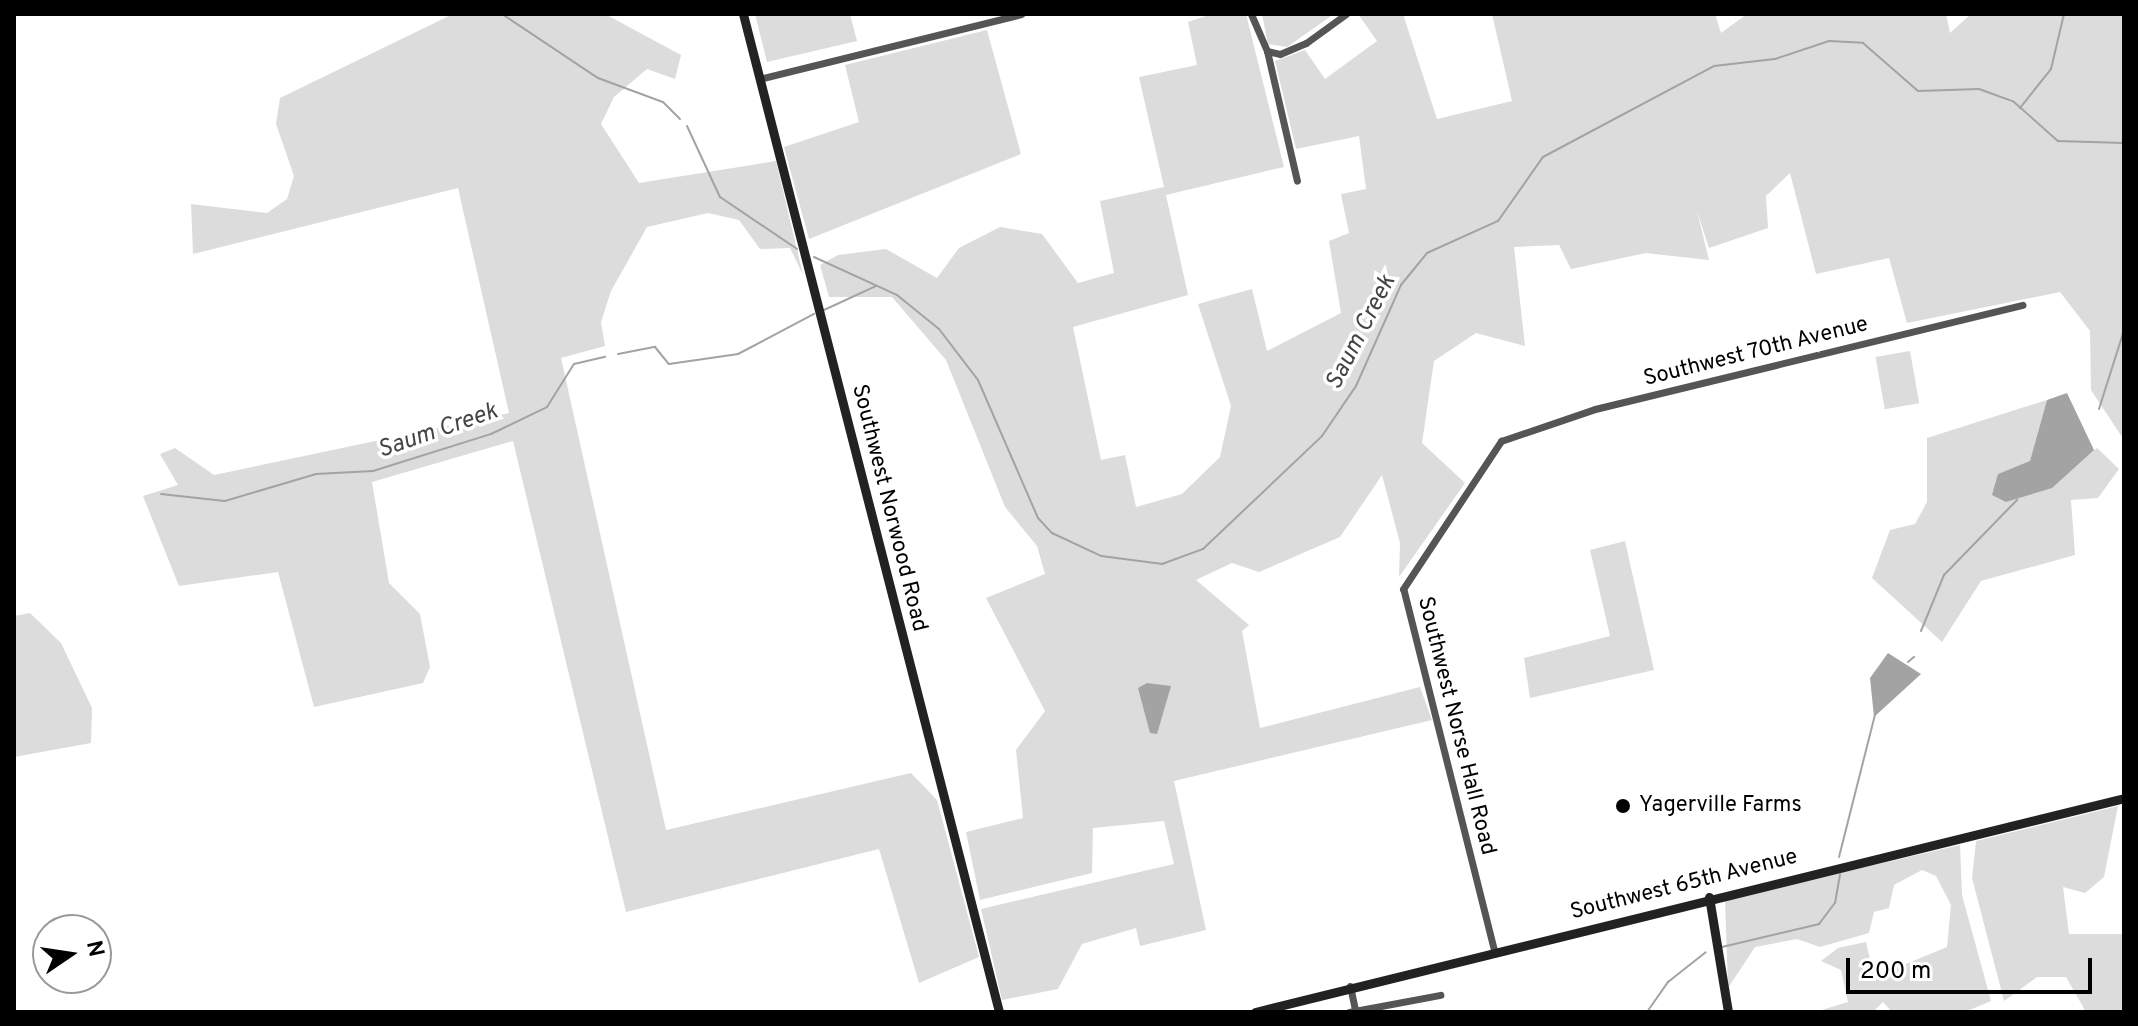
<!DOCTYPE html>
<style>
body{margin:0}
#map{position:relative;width:2138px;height:1026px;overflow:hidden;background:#fff;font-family:Overpass,sans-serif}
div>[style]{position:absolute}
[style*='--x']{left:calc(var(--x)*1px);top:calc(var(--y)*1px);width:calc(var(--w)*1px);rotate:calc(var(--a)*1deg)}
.green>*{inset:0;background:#dcdcdc;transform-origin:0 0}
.water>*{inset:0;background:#a3a3a3}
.stream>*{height:2px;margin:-1px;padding:0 1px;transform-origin:1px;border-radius:1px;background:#a3a3a3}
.street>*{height:7px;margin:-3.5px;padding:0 3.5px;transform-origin:3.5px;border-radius:3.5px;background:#555}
.secondary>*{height:9px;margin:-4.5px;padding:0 4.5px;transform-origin:4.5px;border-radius:4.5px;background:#222}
.dots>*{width:22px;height:22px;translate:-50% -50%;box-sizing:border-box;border:4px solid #fff;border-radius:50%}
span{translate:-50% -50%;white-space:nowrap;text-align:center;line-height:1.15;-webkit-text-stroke:7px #fff;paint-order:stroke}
.street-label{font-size:22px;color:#000}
.poi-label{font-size:22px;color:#000}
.left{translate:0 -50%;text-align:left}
.water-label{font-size:24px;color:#444;font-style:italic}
.frame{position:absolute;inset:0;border:16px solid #000;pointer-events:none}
.north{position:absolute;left:32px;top:914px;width:80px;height:80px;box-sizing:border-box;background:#fff;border:2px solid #999;border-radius:50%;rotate:77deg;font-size:22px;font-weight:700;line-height:32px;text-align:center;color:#000}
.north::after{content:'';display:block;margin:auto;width:28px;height:36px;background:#000;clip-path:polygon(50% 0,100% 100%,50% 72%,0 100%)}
.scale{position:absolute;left:1846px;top:958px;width:246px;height:36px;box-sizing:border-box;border:4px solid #000;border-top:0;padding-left:10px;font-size:24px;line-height:28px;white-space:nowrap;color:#000;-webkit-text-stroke:6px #fff;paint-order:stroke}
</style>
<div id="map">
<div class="green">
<i style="clip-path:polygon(453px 14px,605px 14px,681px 55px,675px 79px,647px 69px,614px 97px,601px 124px,639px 183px,776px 161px,803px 275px,790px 248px,760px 249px,739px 220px,708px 213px,647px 227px,611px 291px,601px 322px,605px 346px,561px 358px,666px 830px,911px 773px,937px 800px,979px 957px,919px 983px,879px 849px,626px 912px,513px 441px,372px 482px,389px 583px,420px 614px,430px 667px,423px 683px,314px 707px,278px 572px,179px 586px,143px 496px,178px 485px,160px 454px,175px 448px,214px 475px,509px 413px,458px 188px,193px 254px,191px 204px,267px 213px,287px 199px,294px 176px,276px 124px,280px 98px)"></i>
<i style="clip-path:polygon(755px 14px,850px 14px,857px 41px,767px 62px)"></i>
<i style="clip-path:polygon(1212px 14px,1246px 14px,1284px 167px,1166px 195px,1188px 295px,1073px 327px,1101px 460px,1125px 455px,1136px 507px,1182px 494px,1220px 457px,1231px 406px,1198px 304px,1252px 289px,1267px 351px,1341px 313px,1329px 241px,1349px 233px,1341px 194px,1366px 189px,1359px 136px,1296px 149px,1275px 61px,1305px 50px,1325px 79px,1377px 41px,1358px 14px,1403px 14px,1437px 119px,1512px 101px,1492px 14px,1715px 14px,1721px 33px,1747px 14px,1946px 14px,1950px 33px,1971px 14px,2124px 14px,2124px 440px,2091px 390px,2090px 331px,2060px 292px,1907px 323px,1889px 258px,1816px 274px,1790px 173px,1766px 196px,1768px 228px,1709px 248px,1697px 211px,1709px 260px,1646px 253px,1571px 269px,1559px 245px,1514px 247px,1525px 346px,1476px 333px,1434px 361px,1422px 443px,1465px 483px,1399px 577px,1400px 543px,1382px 475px,1340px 537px,1259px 572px,1232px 563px,1196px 580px,1249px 625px,1242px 631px,1260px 728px,1420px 687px,1432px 720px,1174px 781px,1206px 930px,1140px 946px,1136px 928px,1082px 944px,1058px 989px,1002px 1000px,981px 909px,1174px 864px,1164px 821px,1093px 828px,1092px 873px,980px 900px,966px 832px,1023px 818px,1016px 750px,1045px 711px,986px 598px,1045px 574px,1037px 546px,1005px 507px,946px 360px,892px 297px,829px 297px,820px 265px,838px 255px,886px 249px,937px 278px,959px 248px,1000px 227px,1042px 234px,1078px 283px,1114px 273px,1100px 201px,1164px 187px,1139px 77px,1197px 65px,1188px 22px)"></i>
<i style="clip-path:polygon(1262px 14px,1334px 14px,1287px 47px,1268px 44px)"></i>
<i style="clip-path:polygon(987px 30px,1021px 154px,809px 239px,784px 147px,859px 122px,845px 65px)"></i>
<i style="left:1910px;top:351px;width:53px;height:35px;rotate:80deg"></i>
<i style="clip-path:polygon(2047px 400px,2030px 462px,1998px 474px,2057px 477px,2097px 448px,2119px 469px,2098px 498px,2071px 500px,2075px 555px,1981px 581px,1942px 642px,1872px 578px,1890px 530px,1915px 524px,1927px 502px,1927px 438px)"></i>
<i style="clip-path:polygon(1625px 541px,1654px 670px,1530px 698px,1524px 658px,1610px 636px,1590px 550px)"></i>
<i style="clip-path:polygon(30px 613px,61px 643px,92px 708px,91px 743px,14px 757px,14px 616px)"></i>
<i style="clip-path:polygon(2118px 806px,2104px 877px,2085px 893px,2063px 887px,2069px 934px,2124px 934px,2124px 1012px,2086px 1012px,2066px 977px,2037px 977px,2004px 1001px,1972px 878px,1976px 841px)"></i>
<i style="clip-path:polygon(1960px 845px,1962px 895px,1991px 1001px,1965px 1012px,1892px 1012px,1883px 1002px,1873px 1012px,1815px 1012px,1848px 1002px,1841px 970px,1821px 961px,1838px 948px,1866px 942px,1874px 977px,1947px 947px,1951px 905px,1936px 876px,1922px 870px,1894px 885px,1889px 908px,1874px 912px,1869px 933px,1820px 947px,1797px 939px,1755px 947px,1728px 988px,1725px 900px)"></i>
</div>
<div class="water">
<i style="clip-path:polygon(2067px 393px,2094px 450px,2052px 488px,2006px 502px,1992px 495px,1998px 474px,2030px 461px,2047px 400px)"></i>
<i style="clip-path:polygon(1888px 653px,1921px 674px,1874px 717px,1870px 678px)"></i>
<i style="clip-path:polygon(1147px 683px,1171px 686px,1157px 734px,1150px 733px,1138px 688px)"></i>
</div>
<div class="stream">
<i style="--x:502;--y:14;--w:115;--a:33.7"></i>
<i style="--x:598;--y:78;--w:69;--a:20.3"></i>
<i style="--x:663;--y:102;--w:24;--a:45"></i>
<i style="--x:2020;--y:108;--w:50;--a:-51.5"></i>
<i style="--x:2051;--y:69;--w:57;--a:-76.7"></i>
<i style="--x:687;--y:126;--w:78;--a:65.1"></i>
<i style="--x:720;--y:197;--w:93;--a:34"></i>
<i style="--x:814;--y:257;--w:91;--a:24.6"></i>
<i style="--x:897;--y:295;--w:54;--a:39"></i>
<i style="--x:939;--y:329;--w:64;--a:52.6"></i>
<i style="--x:978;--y:380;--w:150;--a:66.5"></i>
<i style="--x:1038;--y:518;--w:21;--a:47"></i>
<i style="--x:1052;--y:533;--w:54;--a:25.1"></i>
<i style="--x:1101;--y:556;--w:62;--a:7.5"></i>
<i style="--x:1162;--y:564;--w:44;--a:-20.1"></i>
<i style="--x:1203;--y:549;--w:164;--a:-43.5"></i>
<i style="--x:1322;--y:436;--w:60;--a:-55.8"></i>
<i style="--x:1356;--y:386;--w:111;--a:-66"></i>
<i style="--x:1401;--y:285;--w:41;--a:-50.9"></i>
<i style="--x:1427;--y:253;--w:78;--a:-24.3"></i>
<i style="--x:1498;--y:221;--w:78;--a:-54.9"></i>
<i style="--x:1543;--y:157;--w:194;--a:-28"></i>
<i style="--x:1714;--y:66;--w:61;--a:-6.5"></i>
<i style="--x:1775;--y:59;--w:57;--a:-18.4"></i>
<i style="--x:1829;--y:41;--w:34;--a:3"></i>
<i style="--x:1863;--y:43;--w:73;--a:41.1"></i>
<i style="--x:1918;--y:91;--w:61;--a:-1.9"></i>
<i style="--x:1979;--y:89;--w:37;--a:20"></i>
<i style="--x:2014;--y:102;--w:59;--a:41.6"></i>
<i style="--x:2058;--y:141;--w:66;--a:1.7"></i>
<i style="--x:824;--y:310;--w:57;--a:-24.8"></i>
<i style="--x:618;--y:354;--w:38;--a:-11"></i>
<i style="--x:655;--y:347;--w:22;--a:51"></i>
<i style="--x:669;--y:364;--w:70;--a:-8.2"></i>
<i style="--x:738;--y:354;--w:86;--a:-27.8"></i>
<i style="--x:2099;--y:409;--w:83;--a:-72.4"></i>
<i style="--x:161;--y:494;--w:64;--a:6.2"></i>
<i style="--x:225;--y:501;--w:95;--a:-16.5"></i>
<i style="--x:316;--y:474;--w:57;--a:-3"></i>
<i style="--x:373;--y:471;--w:124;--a:-17.4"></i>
<i style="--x:491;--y:434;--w:62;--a:-25.7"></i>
<i style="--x:547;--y:407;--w:51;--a:-57.9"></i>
<i style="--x:574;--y:364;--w:32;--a:-13"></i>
<i style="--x:1921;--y:631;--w:61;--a:-67.7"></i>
<i style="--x:1944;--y:575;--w:105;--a:-45.8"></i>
<i style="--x:1908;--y:662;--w:8;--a:-40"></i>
<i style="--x:1839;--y:857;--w:146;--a:-75.8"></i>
<i style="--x:1722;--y:947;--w:100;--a:-13.3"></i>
<i style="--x:1819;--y:924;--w:26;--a:-53"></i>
<i style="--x:1835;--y:903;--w:29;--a:-80"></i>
<i style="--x:1647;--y:1012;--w:37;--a:-55"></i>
<i style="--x:1668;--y:982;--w:48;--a:-38.3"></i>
</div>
<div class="street">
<i style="--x:1251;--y:14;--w:40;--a:66.6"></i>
<i style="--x:1267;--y:51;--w:133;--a:77"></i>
<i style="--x:1267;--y:51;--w:13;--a:13"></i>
<i style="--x:1280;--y:54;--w:28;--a:-23"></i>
<i style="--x:1306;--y:43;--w:49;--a:-35.9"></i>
<i style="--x:759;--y:79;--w:270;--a:-13.9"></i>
<i style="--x:1494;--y:950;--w:372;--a:-104.1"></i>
<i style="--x:1403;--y:589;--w:178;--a:-56.5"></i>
<i style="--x:1501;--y:441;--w:99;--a:-18.8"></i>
<i style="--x:1595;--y:409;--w:440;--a:-13.7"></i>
<i style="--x:1350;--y:986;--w:25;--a:78"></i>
<i style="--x:1349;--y:1012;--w:93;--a:-10.6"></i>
</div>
<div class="secondary">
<i style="--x:743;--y:14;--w:1030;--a:75.61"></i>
<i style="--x:1709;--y:897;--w:117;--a:80.6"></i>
<i style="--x:1255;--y:1012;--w:895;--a:-13.83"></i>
</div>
<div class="dots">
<i style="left:1623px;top:806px;background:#000"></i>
</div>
<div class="street-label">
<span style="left:1756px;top:352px;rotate:-14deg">Southwest 70th Avenue</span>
<span style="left:889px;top:508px;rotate:76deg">Southwest Norwood Road</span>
<span style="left:1456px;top:726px;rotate:76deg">Southwest Norse Hall Road</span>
<span style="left:1684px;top:885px;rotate:-14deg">Southwest 65th Avenue</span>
</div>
<div class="poi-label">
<span class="left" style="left:1639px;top:806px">Yagerville Farms</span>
</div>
<div class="water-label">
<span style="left:1362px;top:333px;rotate:-63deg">Saum Creek</span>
<span style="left:438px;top:432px;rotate:-19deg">Saum Creek</span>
</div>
<div class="frame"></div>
<div class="north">N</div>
<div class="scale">200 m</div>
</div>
